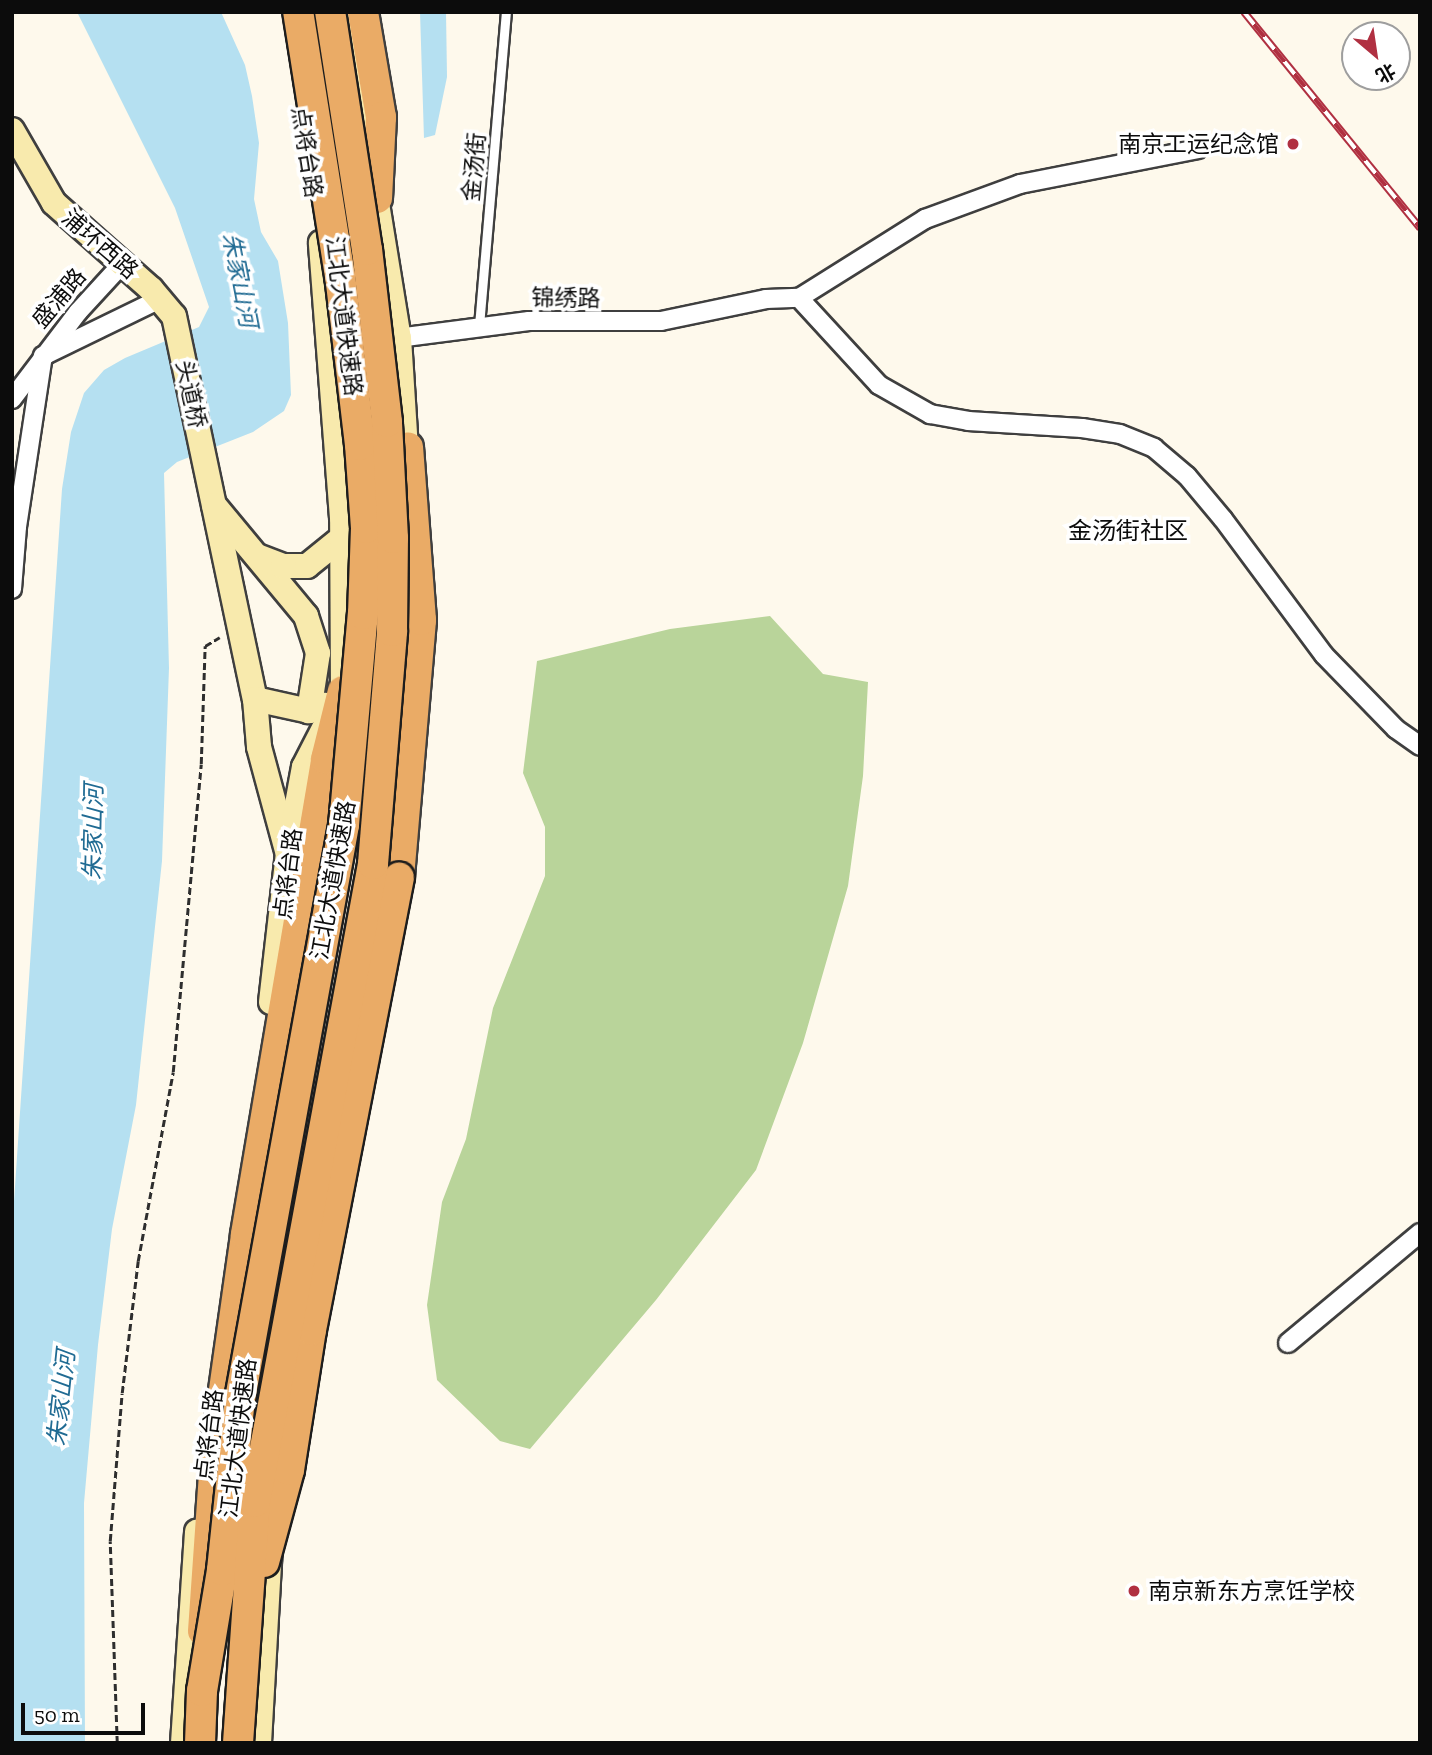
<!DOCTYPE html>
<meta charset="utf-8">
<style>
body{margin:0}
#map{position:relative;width:1432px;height:1755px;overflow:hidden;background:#fef9ec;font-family:"Zilla Slab","Noto Sans SC",serif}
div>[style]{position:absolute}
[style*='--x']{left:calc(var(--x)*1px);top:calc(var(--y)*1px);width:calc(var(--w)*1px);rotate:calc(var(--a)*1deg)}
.forest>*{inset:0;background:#b9d49a}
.water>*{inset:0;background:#b5e0f1}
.path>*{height:2.5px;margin-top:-1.25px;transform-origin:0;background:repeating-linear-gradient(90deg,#2e2e2e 0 7px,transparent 0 10.5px)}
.roads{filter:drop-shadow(2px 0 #3f3f3f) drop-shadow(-2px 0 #3f3f3f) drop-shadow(0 2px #3f3f3f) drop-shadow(0 -2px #3f3f3f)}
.service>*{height:9px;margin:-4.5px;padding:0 4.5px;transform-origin:4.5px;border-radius:4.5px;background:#fff}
.minor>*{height:18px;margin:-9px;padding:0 9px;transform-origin:9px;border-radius:9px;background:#fff}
.secondary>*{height:24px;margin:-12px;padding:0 12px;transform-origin:12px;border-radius:12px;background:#f8eaad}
.trunk>*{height:30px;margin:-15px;padding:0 15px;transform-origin:15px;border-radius:15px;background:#eaab66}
.rail>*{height:8px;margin-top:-4px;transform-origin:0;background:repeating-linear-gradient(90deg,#fff 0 16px,#b03041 0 32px);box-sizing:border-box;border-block:2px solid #b03041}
.bridges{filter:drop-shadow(2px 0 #1d1d1d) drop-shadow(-2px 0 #1d1d1d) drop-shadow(0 2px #1d1d1d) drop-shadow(0 -2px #1d1d1d)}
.trunk-bridge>*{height:30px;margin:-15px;padding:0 15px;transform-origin:15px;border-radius:15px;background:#eaab66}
.dots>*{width:19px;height:19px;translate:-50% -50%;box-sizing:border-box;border:4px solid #fff;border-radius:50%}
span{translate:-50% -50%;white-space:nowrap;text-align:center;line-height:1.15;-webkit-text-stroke:7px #fff;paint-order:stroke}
.poi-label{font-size:23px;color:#0c0c0c}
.right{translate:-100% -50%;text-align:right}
.left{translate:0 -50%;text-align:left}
.street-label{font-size:23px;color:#0c0c0c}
.water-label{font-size:24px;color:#206b93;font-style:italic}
.neighbourhood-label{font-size:24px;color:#0c0c0c}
.frame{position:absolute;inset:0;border:14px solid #0c0c0c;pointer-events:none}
.north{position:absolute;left:1341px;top:21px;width:70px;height:70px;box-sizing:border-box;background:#fff;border:2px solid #9e9e9e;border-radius:50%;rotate:151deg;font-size:19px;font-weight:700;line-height:28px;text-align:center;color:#0c0c0c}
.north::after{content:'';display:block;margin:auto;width:24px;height:32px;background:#b03041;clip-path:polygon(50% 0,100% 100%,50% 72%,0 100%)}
.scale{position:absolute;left:21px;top:1703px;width:124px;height:32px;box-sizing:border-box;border:4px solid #0c0c0c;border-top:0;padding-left:9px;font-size:21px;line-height:24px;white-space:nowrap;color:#0c0c0c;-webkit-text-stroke:5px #fff;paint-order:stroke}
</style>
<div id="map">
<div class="forest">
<i style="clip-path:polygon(770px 616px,823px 674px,868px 682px,863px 776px,848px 886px,803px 1043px,756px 1170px,656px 1300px,530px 1449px,500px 1441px,437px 1380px,427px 1305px,442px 1202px,466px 1139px,493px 1008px,545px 876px,545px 827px,523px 773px,537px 661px,670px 629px)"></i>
</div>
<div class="water">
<i style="clip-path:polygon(77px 12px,221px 12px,245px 65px,252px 96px,259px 143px,254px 199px,261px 232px,278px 261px,288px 323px,291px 395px,284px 411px,253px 432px,177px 462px,164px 473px,169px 668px,162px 861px,136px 1105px,112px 1229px,98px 1345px,84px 1503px,85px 1743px,12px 1743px,12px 1231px,62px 489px,71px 432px,84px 393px,104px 370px,125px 358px,199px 327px,209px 307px,175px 208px)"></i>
<i style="clip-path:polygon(420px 12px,446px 12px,447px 77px,435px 135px,424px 138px)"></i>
</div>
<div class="path">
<i style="--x:117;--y:1743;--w:202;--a:-92"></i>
<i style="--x:110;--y:1541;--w:148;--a:-85.4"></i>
<i style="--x:122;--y:1393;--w:133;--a:-83.1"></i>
<i style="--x:138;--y:1261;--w:192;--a:-79.5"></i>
<i style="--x:173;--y:1072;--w:309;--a:-84.8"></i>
<i style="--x:201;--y:764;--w:118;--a:-88.1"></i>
<i style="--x:205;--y:646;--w:17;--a:-31"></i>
</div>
<div class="roads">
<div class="service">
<i style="--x:479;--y:326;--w:315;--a:-85.1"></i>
</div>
<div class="minor">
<i style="--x:799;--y:298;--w:118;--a:47.4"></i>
<i style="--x:879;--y:385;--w:59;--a:29.6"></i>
<i style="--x:930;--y:414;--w:39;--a:10"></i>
<i style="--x:968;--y:421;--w:114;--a:3.5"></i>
<i style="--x:1082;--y:428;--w:38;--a:9"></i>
<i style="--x:1120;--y:434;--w:37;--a:22"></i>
<i style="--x:1154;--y:448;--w:43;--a:40.3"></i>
<i style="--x:1187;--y:476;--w:56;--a:50.1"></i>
<i style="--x:1223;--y:519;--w:169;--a:53.4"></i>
<i style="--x:1324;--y:655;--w:103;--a:45.8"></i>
<i style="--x:1396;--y:729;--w:29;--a:35"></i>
<i style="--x:799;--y:298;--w:149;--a:-32.1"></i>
<i style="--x:925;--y:219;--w:101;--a:-20.2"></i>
<i style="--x:1020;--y:184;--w:181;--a:-11.1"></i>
<i style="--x:390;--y:339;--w:140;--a:-7.4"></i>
<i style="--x:529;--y:321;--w:132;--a:0"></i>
<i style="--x:661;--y:321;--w:107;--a:-11.8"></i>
<i style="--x:766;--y:299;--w:33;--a:-2"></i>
<i style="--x:12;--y:399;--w:109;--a:-52.8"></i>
<i style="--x:78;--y:312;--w:65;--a:-47.5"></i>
<i style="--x:12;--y:589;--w:62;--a:-85.4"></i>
<i style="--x:17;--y:527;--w:173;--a:-81.4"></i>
<i style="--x:43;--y:356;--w:130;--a:-26"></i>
<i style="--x:1288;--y:1343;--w:172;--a:-39.8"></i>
</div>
<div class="secondary">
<i style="--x:346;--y:12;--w:330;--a:80.8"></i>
<i style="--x:399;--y:338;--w:127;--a:86.4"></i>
<i style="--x:12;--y:130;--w:84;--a:60.1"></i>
<i style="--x:54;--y:203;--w:130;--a:41.6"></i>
<i style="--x:151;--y:289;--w:35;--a:50"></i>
<i style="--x:174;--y:316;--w:391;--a:78.1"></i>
<i style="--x:255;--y:699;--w:48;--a:85.2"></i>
<i style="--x:259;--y:747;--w:108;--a:74.9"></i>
<i style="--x:214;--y:505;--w:144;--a:50.3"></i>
<i style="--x:306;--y:616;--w:39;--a:72"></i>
<i style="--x:318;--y:653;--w:59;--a:98.8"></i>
<i style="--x:257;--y:556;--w:28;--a:21"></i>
<i style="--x:283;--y:566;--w:24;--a:0"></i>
<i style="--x:307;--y:566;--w:46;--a:-38.9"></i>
<i style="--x:255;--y:699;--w:55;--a:12.5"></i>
<i style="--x:309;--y:711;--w:17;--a:-21"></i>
<i style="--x:271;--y:1002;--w:150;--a:-83.5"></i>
<i style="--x:288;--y:853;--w:87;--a:-79.5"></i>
<i style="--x:304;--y:767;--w:85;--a:-62.8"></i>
<i style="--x:343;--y:691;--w:173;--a:-90.3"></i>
<i style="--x:342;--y:518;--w:276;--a:-94.4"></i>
<i style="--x:183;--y:1743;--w:212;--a:-86.2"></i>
<i style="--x:259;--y:1743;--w:199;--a:-86.8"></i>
</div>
<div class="trunk">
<i style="--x:363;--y:12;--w:107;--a:80.3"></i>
<i style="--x:381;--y:117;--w:81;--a:92.8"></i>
<i style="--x:399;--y:877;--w:258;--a:-85.1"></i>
<i style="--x:421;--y:620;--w:173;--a:-94.3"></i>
<i style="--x:203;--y:1631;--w:185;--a:-86"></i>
<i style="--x:216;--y:1446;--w:214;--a:-81.9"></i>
<i style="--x:246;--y:1234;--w:482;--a:-80.4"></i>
<i style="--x:326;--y:759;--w:70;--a:-76"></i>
</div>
</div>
<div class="rail">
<i style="--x:1244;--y:12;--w:279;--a:50.8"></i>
</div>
<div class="bridges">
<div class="trunk-bridge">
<i style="--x:264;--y:1562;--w:95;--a:-74.8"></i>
<i style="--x:289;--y:1470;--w:142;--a:-81.1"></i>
<i style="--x:311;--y:1330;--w:461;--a:-79"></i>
<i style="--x:200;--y:1743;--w:52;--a:-87.8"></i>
<i style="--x:202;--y:1691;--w:123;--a:-80.6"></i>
<i style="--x:222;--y:1570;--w:172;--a:-84"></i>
<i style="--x:240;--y:1399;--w:583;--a:-79.73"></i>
<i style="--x:344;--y:825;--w:212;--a:-84.9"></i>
<i style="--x:363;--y:614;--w:86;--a:-88"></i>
<i style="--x:366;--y:528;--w:83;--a:-94.1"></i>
<i style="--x:360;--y:445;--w:170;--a:-96.7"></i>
<i style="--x:340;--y:276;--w:267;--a:-99"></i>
<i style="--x:238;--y:1743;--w:242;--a:-86"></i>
<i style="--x:255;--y:1502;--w:649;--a:-79.52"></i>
<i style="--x:373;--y:864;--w:234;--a:-85.3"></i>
<i style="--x:392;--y:631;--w:93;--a:-89.4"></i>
<i style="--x:393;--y:538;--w:116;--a:-93"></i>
<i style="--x:387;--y:422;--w:173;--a:-96.6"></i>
<i style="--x:367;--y:250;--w:241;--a:-98.8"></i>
</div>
</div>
<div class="dots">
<i style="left:1293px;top:144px;background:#b03041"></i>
<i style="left:1134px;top:1591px;background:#b03041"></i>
</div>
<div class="poi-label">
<span class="right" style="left:1279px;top:144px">南京工运纪念馆</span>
<span class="left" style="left:1148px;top:1591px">南京新东方烹饪学校</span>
</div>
<div class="street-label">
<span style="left:307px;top:152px;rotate:81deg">点将台路</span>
<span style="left:474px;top:167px;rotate:-85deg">金汤街</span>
<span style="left:100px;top:244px;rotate:41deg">浦环西路</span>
<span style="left:59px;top:298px;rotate:-50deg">盛浦路</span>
<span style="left:566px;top:298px;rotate:1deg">锦绣路</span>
<span style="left:344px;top:316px;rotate:83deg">江北大道快速路</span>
<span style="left:191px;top:394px;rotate:78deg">头道桥</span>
<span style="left:288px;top:874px;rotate:-83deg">点将台路</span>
<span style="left:333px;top:880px;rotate:-80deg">江北大道快速路</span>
<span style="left:209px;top:1435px;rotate:-83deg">点将台路</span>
<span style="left:238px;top:1438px;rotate:-83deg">江北大道快速路</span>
</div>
<div class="water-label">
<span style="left:240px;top:280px;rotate:79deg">朱家山河</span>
<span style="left:93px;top:832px;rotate:-89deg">朱家山河</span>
<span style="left:61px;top:1398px;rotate:-84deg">朱家山河</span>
</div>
<div class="neighbourhood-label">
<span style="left:1128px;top:531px">金汤街社区</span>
</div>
<div class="frame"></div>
<div class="north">北</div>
<div class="scale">50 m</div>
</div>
